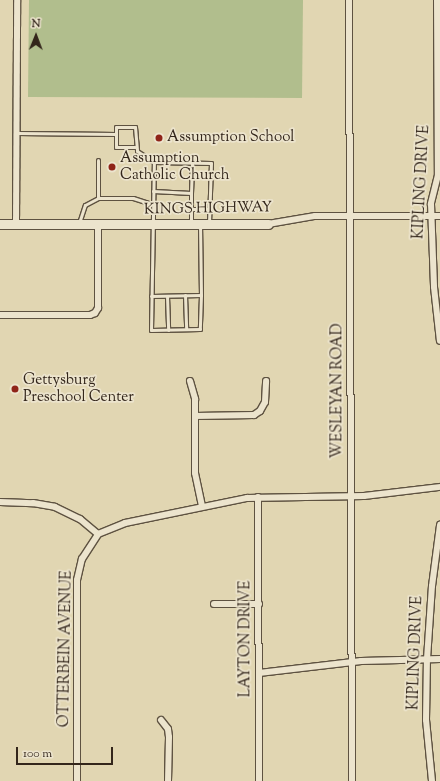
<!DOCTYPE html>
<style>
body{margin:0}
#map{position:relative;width:440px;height:781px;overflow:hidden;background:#e1d6b2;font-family:"Sorts Mill Goudy",serif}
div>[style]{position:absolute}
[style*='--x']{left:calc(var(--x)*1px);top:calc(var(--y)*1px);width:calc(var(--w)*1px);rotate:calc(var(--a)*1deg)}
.green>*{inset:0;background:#b1be8d}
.roads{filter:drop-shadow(1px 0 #5e5241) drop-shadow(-1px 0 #5e5241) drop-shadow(0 1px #5e5241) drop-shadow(0 -1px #5e5241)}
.lane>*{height:3px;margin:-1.5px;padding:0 1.5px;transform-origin:1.5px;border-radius:1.5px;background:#ece4cd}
.street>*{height:6px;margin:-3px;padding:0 3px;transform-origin:3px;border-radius:3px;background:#ece4cd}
.secondary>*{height:9px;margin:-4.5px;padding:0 4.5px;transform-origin:4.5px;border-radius:4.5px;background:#ece4cd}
.dots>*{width:11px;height:11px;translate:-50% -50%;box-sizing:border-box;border:2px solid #ece4cd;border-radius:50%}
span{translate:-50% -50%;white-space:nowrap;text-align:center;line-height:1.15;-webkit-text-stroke:3.5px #ece4cd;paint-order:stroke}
.poi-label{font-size:15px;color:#33261b}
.left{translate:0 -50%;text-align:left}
.street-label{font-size:15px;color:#33261b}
.north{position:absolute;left:16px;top:16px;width:40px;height:40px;-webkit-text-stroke:3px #ece4cd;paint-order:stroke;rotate:1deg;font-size:11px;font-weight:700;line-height:16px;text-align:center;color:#33261b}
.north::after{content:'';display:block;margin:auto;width:14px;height:18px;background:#33261b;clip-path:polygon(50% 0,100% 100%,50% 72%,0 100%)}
.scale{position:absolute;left:16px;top:747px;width:97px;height:18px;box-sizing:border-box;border:2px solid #33261b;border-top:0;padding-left:5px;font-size:12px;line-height:14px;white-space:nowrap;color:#33261b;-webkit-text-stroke:3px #ece4cd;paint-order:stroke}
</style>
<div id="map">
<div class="green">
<i style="clip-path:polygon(29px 0,303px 0,302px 98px,28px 97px)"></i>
</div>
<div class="roads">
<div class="lane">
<i style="--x:17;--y:133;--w:99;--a:0.6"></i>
<i style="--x:135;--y:147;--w:19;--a:180"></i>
<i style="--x:116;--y:147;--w:20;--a:-90"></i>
<i style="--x:116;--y:127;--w:19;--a:0"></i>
<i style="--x:135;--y:127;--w:24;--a:85"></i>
<i style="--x:137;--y:151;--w:20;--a:33"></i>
<i style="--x:98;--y:160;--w:38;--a:90"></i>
<i style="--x:153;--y:191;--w:38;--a:3"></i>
<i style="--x:191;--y:193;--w:30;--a:90"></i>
<i style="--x:191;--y:193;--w:30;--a:-88"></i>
<i style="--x:191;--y:209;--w:18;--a:0"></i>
<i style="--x:79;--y:223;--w:19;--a:-72"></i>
<i style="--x:85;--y:205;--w:15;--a:-28"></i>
<i style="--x:98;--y:198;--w:35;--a:0"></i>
<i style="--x:133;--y:198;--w:20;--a:18"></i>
<i style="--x:185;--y:295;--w:34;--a:88"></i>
<i style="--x:201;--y:295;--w:34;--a:92"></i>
<i style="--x:200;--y:329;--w:49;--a:178.8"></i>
<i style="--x:151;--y:330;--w:168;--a:-89"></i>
<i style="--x:154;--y:162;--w:57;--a:1"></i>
<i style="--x:211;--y:163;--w:60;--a:91.9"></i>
<i style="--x:151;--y:296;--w:50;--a:-1.1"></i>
<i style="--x:201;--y:295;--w:70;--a:-90.8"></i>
<i style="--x:167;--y:296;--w:34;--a:88"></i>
</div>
<div class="street">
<i style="--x:349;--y:0;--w:781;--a:89.78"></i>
<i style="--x:437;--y:0;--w:175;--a:89.7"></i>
<i style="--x:438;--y:175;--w:30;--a:104"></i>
<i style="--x:431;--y:204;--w:83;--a:87.9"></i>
<i style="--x:434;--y:287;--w:54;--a:83.7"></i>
<i style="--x:16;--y:224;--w:224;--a:-89.7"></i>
<i style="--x:268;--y:224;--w:48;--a:-9.7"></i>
<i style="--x:315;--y:216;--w:125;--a:0"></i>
<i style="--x:0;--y:315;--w:90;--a:0"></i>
<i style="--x:90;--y:315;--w:5;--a:-22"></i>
<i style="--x:95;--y:313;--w:6;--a:-59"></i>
<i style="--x:98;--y:308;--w:83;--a:-90"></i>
<i style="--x:190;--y:381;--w:19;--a:74"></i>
<i style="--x:195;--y:399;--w:74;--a:90"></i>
<i style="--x:195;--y:473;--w:33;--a:78"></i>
<i style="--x:195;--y:416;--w:59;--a:-1"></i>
<i style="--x:254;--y:415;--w:7;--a:-34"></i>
<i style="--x:260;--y:411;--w:10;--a:-61"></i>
<i style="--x:265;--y:402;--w:21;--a:-87"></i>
<i style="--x:258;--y:497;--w:284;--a:89.8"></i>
<i style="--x:0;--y:502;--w:33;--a:2"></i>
<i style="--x:33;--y:503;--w:22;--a:10"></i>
<i style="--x:55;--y:507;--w:28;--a:26"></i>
<i style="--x:80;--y:519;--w:23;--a:40"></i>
<i style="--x:214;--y:604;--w:45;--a:0"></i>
<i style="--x:259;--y:673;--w:103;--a:-6.7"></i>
<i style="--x:361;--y:661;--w:79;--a:-1.5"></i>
<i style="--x:161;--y:720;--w:11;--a:52"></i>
<i style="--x:168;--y:729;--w:8;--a:83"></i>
<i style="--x:169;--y:737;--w:44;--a:91.3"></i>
<i style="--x:77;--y:781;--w:201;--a:-90"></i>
<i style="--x:77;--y:580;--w:22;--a:-77"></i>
<i style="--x:82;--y:559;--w:30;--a:-57"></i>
<i style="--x:98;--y:534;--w:29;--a:-22"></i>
<i style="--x:125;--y:523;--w:125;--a:-11.6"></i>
<i style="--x:247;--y:498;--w:117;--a:-1"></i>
<i style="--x:364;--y:496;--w:77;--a:-6.8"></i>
<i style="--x:432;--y:781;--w:61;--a:-95.6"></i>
<i style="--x:426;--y:720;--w:61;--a:-89.1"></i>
<i style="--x:427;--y:659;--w:73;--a:-86.1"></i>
<i style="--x:432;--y:586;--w:62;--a:-82.5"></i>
</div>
<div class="secondary">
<i style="--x:0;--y:224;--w:268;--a:0"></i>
</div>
</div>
<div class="dots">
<i style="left:159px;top:138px;background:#8f2418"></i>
<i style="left:112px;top:167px;background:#8f2418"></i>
<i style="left:15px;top:389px;background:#8f2418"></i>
</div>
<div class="poi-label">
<span class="left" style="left:167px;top:138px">Assumption School</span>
<span class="left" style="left:120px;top:167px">Assumption<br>Catholic Church</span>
<span class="left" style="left:23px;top:389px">Gettysburg<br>Preschool Center</span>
</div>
<div class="street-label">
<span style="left:422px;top:182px;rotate:-87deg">KIPLING DRIVE</span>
<span style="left:208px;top:209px;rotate:-1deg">KINGS HIGHWAY</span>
<span style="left:338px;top:391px;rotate:-90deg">WESLEYAN ROAD</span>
<span style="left:246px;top:639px;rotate:-90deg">LAYTON DRIVE</span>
<span style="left:66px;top:649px;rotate:-89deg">OTTERBEIN AVENUE</span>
<span style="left:416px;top:653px;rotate:-88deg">KIPLING DRIVE</span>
</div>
<div class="north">N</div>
<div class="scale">100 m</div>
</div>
